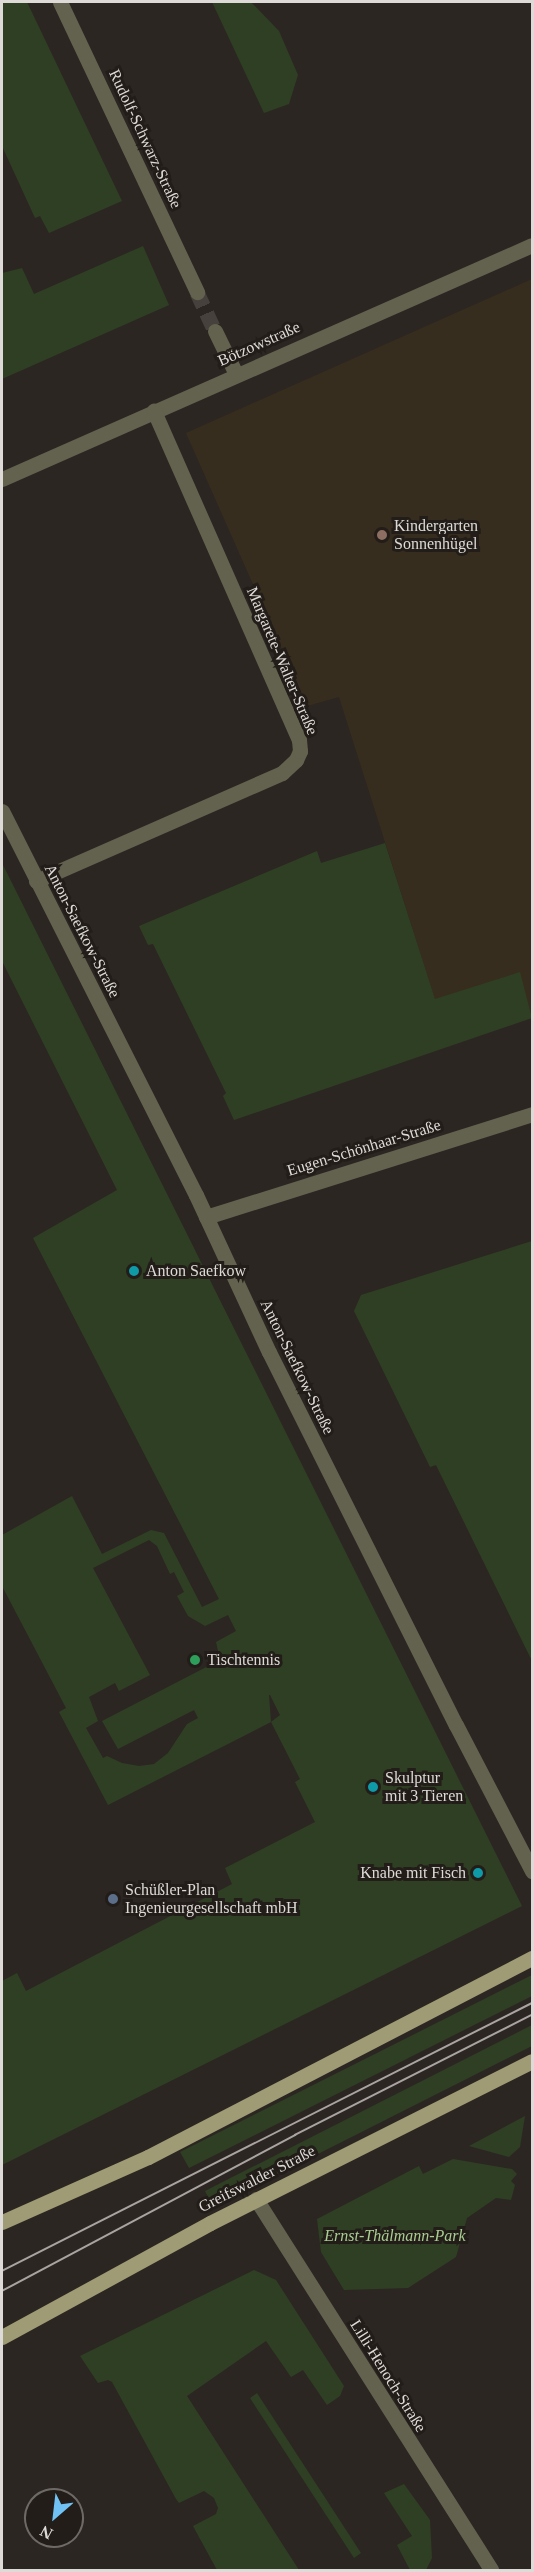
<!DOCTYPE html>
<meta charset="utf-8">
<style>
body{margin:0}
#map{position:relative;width:534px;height:2572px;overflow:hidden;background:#2c2622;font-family:"Times New Roman",serif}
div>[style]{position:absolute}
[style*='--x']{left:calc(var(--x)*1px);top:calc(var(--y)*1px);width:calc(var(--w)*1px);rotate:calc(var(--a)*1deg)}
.education>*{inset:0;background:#372d1e}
.green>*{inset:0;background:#2f3f24}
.minor-tunnel>*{height:15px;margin-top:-7.5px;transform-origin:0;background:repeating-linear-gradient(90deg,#47413d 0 15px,transparent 0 23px)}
.minor>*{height:15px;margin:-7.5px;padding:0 7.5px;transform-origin:7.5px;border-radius:7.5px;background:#63624f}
.primary>*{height:15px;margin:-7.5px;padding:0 7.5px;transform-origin:7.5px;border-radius:7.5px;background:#9e9b75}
.tram>*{height:1.5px;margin:-0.75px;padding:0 0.75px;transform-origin:0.75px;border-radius:0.75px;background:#a9a4a1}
.dots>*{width:16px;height:16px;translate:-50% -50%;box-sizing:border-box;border:3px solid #221d18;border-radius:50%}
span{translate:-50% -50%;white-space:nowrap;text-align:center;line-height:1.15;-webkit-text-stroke:6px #221d18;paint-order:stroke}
.street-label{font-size:16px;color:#dedad7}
.poi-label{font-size:16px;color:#dedad7}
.left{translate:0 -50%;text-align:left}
.right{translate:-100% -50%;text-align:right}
.park-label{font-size:16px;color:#a8ce91;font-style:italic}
.frame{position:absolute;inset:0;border:3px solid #dedad7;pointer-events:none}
.north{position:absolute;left:24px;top:2488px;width:60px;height:60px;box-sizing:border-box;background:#221d18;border:2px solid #6d6964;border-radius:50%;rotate:208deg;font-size:16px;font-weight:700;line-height:24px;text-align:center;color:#dedad7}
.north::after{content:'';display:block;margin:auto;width:21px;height:27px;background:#70c1f4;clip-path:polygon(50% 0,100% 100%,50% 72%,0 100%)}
</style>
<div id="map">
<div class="education">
<i style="clip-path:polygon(532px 279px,532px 1018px,519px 973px,435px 1000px,339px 697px,307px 706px,186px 433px)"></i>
</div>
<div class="green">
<i style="clip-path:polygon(2px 2px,27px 2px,122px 201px,49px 233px,40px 216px,35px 218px,2px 146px)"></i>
<i style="clip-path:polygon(212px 2px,251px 2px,279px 31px,298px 75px,289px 104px,264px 113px)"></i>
<i style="clip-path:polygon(143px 246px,169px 305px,2px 379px,2px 273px,22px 268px,34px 294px)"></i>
<i style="clip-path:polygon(385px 843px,435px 999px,520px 972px,532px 1018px,234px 1120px,223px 1096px,226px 1093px,153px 944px,148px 945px,139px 926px,317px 851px,321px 863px)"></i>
<i style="clip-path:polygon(evenodd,2px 863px,522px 1906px,2px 2165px,2px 1981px,17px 1973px,26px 1991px,232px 1884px,225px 1868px,315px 1822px,295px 1782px,300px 1779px,271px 1722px,108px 1805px,59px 1712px,66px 1708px,2px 1586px,2px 1535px,72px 1496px,102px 1554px,151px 1530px,164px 1533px,202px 1607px,219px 1599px,33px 1238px,117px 1190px,2px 961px,2px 863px,149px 1540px,157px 1546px,170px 1574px,174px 1572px,184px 1592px,177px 1596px,188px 1616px,205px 1626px,228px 1615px,236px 1631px,216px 1642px,219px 1655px,216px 1662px,102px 1721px,118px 1749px,194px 1710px,198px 1718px,187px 1724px,168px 1753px,154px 1764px,139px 1766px,122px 1763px,107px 1756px,103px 1758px,86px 1728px,98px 1721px,89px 1697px,115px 1683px,119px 1691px,150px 1675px,93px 1568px,149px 1540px,2px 863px,270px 1695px,280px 1715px,271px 1722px,269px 1695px,270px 1695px)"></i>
<i style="clip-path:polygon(532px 1241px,532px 1661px,436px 1465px,430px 1467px,354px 1311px,361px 1295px)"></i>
<i style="clip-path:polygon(532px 1975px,532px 1996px,189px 2168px,180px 2152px)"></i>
<i style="clip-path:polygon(532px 2025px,532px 2046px,213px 2207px,205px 2191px)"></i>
<i style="clip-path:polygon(525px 2116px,520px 2147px,509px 2157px,469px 2146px)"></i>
<i style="clip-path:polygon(453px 2159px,512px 2169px,517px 2174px,511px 2181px,515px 2185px,511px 2200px,496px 2198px,467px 2218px,456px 2257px,408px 2288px,344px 2290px,321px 2252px,317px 2219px,419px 2166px,423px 2174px)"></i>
<i style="clip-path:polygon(254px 2270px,276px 2280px,344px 2386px,340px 2396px,327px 2405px,303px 2370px,291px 2377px,266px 2341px,187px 2396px,299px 2570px,217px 2570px,193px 2526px,216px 2514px,218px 2508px,214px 2498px,204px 2491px,179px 2503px,176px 2499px,112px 2382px,108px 2380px,98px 2383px,80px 2356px)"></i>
<i style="clip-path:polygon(257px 2393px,361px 2553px,354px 2558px,250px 2398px)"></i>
<i style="clip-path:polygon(404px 2484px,430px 2520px,432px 2558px,426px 2570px,410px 2570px,397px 2545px,412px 2536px,384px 2493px)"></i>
</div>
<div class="minor-tunnel">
<i style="--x:197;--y:292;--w:43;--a:65.2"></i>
</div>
<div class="minor">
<i style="--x:60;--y:2;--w:321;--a:64.7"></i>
<i style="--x:215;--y:331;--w:48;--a:64"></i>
<i style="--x:2;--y:479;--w:579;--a:-23.82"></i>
<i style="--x:2;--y:811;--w:430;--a:63.2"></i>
<i style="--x:196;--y:1195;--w:173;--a:65.1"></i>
<i style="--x:269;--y:1352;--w:417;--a:63.4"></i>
<i style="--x:456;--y:1725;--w:165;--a:62.5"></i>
<i style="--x:36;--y:881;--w:269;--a:-23.7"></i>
<i style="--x:282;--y:773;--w:19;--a:-43"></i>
<i style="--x:296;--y:760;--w:10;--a:-66"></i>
<i style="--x:300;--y:751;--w:11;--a:-95"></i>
<i style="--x:299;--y:740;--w:360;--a:-113.8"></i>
<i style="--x:206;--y:1217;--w:342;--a:-17.5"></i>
<i style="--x:256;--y:2199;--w:439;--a:57.6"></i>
</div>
<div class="primary">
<i style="--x:2;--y:2222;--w:160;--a:-24"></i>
<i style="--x:148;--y:2157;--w:433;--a:-27.4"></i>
<i style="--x:2;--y:2337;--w:237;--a:-28.7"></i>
<i style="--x:210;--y:2223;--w:360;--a:-26.7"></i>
</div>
<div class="tram">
<i style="--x:2;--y:2271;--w:594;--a:-26.82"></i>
<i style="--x:2;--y:2291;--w:332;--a:-28"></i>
<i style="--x:295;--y:2135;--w:266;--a:-26.9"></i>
</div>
<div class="dots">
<i style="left:382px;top:535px;background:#8d6e63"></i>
<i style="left:134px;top:1271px;background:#0f9aa8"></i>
<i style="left:195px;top:1660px;background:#2e9e5b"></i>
<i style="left:373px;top:1787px;background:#0f9aa8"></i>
<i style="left:478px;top:1873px;background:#0f9aa8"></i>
<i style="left:113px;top:1899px;background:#5c6f8a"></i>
</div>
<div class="street-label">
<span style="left:145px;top:139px;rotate:65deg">Rudolf-Schwarz-Straße</span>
<span style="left:259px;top:344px;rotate:-24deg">Bötzowstraße</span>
<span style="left:282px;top:661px;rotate:67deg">Margarete-Walter-Straße</span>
<span style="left:82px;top:931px;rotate:63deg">Anton-Saefkow-Straße</span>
<span style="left:364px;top:1148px;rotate:-17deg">Eugen-Schönhaar-Straße</span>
<span style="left:297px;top:1367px;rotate:64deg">Anton-Saefkow-Straße</span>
<span style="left:257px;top:2179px;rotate:-27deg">Greifswalder Straße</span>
<span style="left:388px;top:2376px;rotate:58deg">Lilli-Henoch-Straße</span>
</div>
<div class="poi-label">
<span class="left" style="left:394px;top:535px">Kindergarten<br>Sonnenhügel</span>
<span class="left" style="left:146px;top:1271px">Anton Saefkow</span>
<span class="left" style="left:207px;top:1660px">Tischtennis</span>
<span class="left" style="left:385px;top:1787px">Skulptur<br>mit 3 Tieren</span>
<span class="right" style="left:466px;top:1873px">Knabe mit Fisch</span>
<span class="left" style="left:125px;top:1899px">Schüßler-Plan<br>Ingenieurgesellschaft mbH</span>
</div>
<div class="park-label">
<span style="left:395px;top:2236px">Ernst-Thälmann-Park</span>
</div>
<div class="frame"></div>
<div class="north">N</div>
</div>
